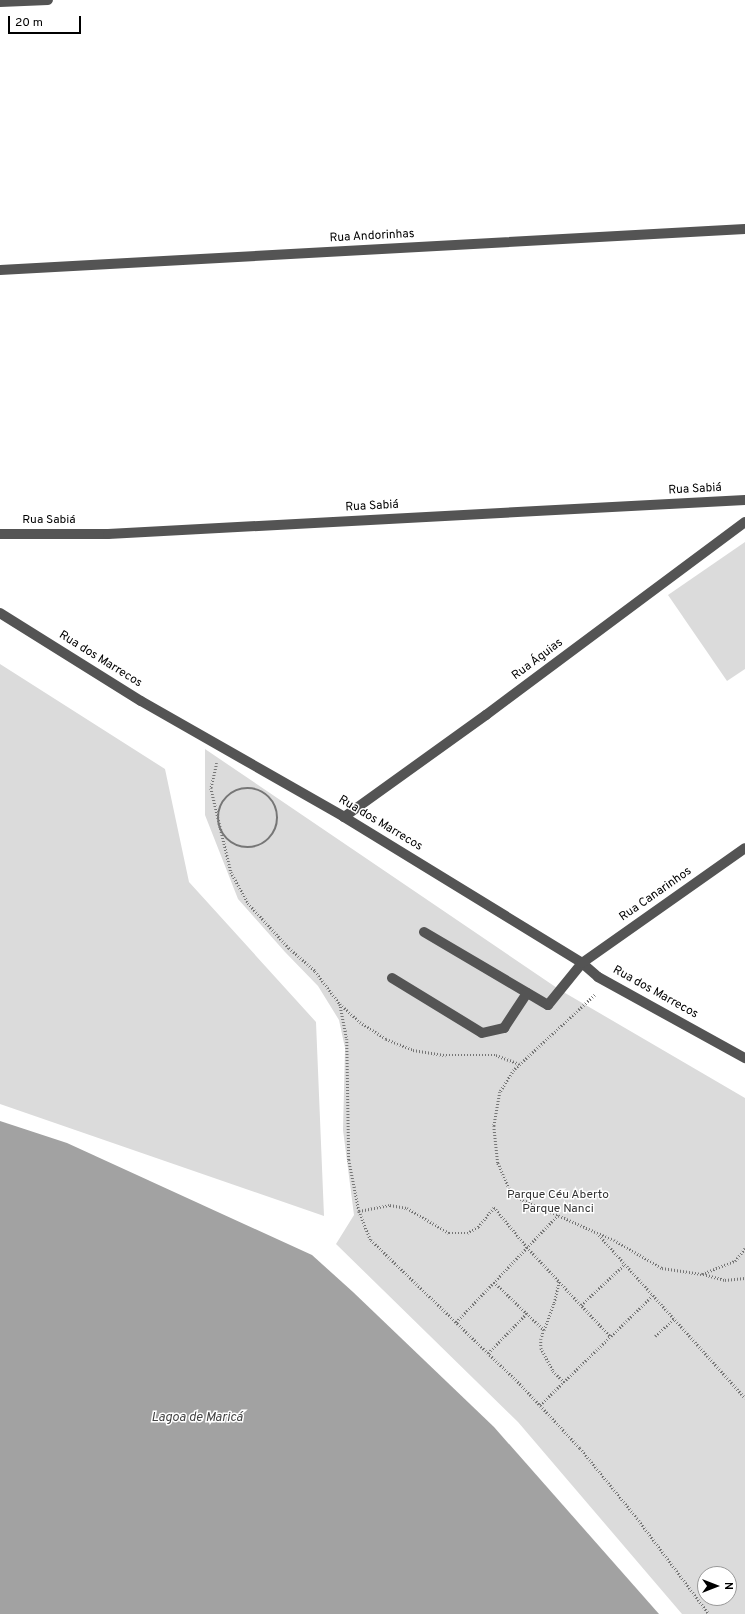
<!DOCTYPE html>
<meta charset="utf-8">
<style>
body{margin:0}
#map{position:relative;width:745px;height:1614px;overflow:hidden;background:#fff;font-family:Overpass,sans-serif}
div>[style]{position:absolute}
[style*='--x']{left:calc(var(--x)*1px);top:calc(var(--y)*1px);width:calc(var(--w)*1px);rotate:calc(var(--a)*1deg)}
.green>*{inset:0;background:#dbdbdb}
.water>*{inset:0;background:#a2a2a2}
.path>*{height:2.5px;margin-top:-1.25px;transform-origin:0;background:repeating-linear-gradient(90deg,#767676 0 1px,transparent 0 3px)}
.path>.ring{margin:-1.25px;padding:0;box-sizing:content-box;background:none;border:2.5px solid #767676;border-radius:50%}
.minor>*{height:10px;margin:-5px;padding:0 5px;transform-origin:5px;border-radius:5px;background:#545454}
span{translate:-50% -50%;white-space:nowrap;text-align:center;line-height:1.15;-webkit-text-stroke:3px #fff;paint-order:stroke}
.street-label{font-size:12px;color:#000}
.park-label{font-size:12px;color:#323232}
.water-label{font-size:13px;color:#434343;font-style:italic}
.north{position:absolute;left:697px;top:1566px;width:40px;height:40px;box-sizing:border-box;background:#fff;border:1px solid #999;border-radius:50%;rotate:90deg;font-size:11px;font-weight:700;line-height:16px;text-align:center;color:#000}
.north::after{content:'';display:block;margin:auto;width:14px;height:18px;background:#000;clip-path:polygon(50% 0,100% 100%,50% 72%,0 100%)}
.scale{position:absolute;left:8px;top:16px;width:73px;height:18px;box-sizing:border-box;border:2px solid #000;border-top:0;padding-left:5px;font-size:12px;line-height:14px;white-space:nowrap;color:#000;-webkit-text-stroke:3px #fff;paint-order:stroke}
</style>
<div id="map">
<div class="green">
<i style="clip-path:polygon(745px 542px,745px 669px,727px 681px,668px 595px)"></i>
<i style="clip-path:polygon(0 664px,165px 769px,189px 882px,316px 1022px,324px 1216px,0 1104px)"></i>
<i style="clip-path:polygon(evenodd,205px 749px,560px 990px,745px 1098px,745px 1614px,682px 1614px,518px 1422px,336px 1244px,354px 1215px,343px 1130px,345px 1048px,339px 1020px,318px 986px,285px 952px,238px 899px,205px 815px,205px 749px,705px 1574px,729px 1574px,729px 1598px,705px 1598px,705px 1574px)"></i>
</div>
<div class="water">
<i style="clip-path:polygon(0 1121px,67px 1143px,312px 1255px,353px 1292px,494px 1427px,659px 1614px,0 1614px)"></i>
</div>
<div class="path">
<i style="--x:217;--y:763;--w:26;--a:103"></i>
<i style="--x:211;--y:788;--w:86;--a:76.6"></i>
<i style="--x:231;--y:872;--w:35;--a:61"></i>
<i style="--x:248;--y:903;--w:61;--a:47.7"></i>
<i style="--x:289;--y:948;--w:35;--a:41"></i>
<i style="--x:315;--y:971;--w:41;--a:52.9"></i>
<i style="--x:340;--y:1004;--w:36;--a:79"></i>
<i style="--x:347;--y:1039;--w:121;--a:89.1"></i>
<i style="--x:349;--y:1160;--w:52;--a:78.9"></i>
<i style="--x:359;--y:1211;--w:31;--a:68"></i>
<i style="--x:371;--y:1240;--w:213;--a:44"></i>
<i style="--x:524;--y:1388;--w:82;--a:47"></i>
<i style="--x:580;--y:1448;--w:90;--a:50.8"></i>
<i style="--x:637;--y:1518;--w:120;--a:53.1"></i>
<i class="ring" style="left:218px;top:788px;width:57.5px;height:57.5px"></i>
<i style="--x:595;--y:995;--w:110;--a:137.2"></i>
<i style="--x:514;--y:1070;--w:26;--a:122"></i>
<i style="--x:500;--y:1092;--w:35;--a:100"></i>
<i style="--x:494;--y:1126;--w:37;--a:84"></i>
<i style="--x:498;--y:1163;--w:35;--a:66"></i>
<i style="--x:512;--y:1195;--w:111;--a:23.8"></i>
<i style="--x:614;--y:1240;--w:56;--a:30.3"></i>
<i style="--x:662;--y:1268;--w:40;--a:8.5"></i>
<i style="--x:702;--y:1274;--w:35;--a:-22"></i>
<i style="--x:735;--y:1261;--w:16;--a:-52"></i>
<i style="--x:340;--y:1004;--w:27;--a:42"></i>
<i style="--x:360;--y:1022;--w:31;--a:33"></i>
<i style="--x:386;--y:1039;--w:29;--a:22"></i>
<i style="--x:413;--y:1050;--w:33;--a:9"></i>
<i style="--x:446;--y:1055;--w:50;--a:0"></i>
<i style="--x:496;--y:1055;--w:25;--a:21"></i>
<i style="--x:359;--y:1211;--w:32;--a:-11"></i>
<i style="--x:390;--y:1205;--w:17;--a:10"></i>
<i style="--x:407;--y:1208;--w:49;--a:30.8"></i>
<i style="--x:449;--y:1233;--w:18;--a:0"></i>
<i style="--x:467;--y:1233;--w:13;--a:-29"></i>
<i style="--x:478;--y:1227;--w:26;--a:-51"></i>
<i style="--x:494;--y:1207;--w:52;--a:50.5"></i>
<i style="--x:527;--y:1247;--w:122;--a:47"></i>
<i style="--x:599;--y:1235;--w:219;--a:48.1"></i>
<i style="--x:703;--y:1274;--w:23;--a:15"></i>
<i style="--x:725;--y:1280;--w:20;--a:-6"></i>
<i style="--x:494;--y:1282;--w:69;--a:43.8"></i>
<i style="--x:544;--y:1330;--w:9;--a:108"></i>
<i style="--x:541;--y:1339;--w:9;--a:90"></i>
<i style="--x:541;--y:1348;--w:26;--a:62"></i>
<i style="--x:553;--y:1371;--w:16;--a:45"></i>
<i style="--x:581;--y:1305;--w:60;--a:-43"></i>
<i style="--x:456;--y:1322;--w:148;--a:-46.4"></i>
<i style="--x:544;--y:1330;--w:29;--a:-70"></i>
<i style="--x:554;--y:1303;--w:23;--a:-77"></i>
<i style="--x:655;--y:1336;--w:25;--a:-42"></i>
<i style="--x:488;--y:1353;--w:56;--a:-45.7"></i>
<i style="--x:540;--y:1405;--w:158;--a:-44.2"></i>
</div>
<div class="minor">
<i style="--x:0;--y:2;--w:48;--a:-2.4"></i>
<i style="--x:0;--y:270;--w:746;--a:-3.15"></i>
<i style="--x:0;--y:534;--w:108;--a:0"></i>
<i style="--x:108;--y:534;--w:638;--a:-3.06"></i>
<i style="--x:0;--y:613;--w:166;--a:32"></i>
<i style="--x:141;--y:701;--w:234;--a:29.7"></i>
<i style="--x:344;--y:817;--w:279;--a:31.5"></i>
<i style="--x:582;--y:963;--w:21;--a:41"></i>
<i style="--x:598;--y:977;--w:168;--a:28.9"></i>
<i style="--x:344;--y:817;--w:175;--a:-35.7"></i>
<i style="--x:486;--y:715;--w:323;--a:-36.7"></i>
<i style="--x:424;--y:932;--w:144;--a:30.5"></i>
<i style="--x:548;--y:1005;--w:54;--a:-51"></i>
<i style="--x:582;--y:963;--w:199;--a:-35.2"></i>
<i style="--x:392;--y:978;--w:105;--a:31.4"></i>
<i style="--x:482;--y:1033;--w:23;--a:-13"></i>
<i style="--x:504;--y:1028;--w:42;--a:-56.7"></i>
</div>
<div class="street-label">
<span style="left:372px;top:237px;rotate:-3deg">Rua Andorinhas</span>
<span style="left:695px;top:490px;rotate:-3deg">Rua Sabiá</span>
<span style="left:372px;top:507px;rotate:-3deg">Rua Sabiá</span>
<span style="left:49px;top:521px">Rua Sabiá</span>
<span style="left:100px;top:660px;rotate:32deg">Rua dos Marrecos</span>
<span style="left:538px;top:660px;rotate:-37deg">Rua Águias</span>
<span style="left:380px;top:824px;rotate:31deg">Rua dos Marrecos</span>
<span style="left:656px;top:895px;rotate:-35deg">Rua Canarinhos</span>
<span style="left:655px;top:993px;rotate:29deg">Rua dos Marrecos</span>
</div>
<div class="park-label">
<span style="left:558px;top:1203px">Parque Céu Aberto<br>Parque Nanci</span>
</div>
<div class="water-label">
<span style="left:197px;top:1418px">Lagoa de Maricá</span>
</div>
<div class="north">N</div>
<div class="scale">20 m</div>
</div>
